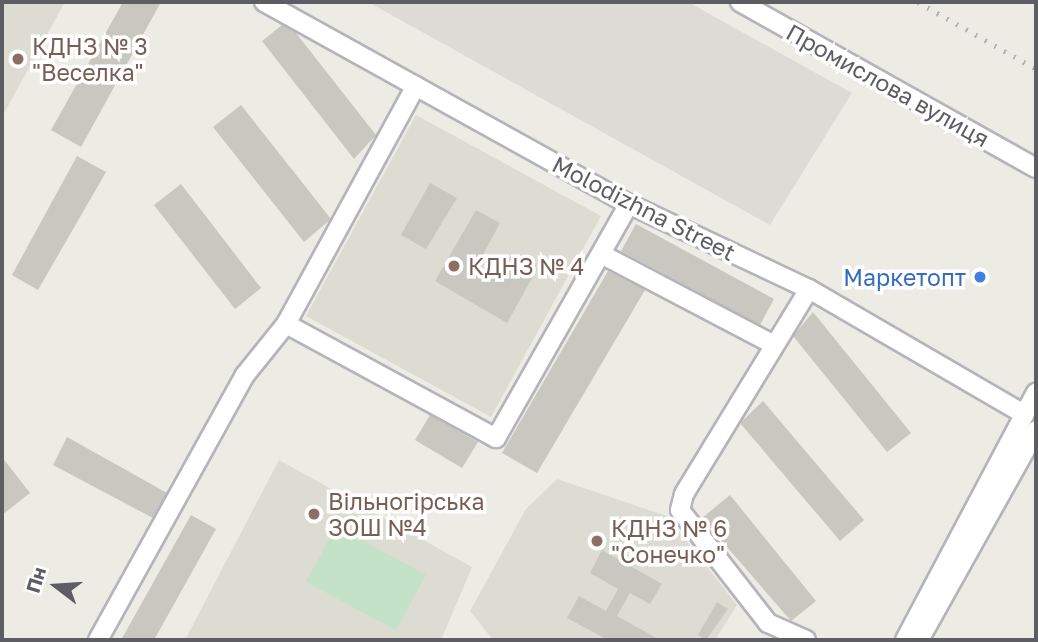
<!DOCTYPE html>
<meta charset="utf-8">
<style>
body{margin:0}
#map{position:relative;width:1038px;height:642px;overflow:hidden;background:#edece4;font-family:"Golos Text",sans-serif}
div>[style]{position:absolute}
[style*='--x']{left:calc(var(--x)*1px);top:calc(var(--y)*1px);width:calc(var(--w)*1px);rotate:calc(var(--a)*1deg)}
.industrial>*{inset:0;background:#dcdbd6}
.education>*{inset:0;background:#dddcd2}
.green>*{inset:0;background:#c3e2c8}
.building>*{inset:0;background:#c8c7c0}
.roads{filter:drop-shadow(2px 0 #b4b5ba) drop-shadow(-2px 0 #b4b5ba) drop-shadow(0 2px #b4b5ba) drop-shadow(0 -2px #b4b5ba)}
.minor>*{height:18px;margin:-9px;padding:0 9px;transform-origin:9px;border-radius:9px;background:#fff}
.rail>*{height:4.5px;margin-top:-2.25px;transform-origin:0;background:repeating-linear-gradient(90deg,#b4b5b5 0 2px,transparent 0 11px)}
.dots>*{width:19px;height:19px;translate:-50% -50%;box-sizing:border-box;border:4px solid #fff;border-radius:50%}
span{translate:-50% -50%;white-space:nowrap;text-align:center;line-height:1.15;-webkit-text-stroke:7px #fff;paint-order:stroke}
.education-label{font-size:23px;color:#785e54}
.left{translate:0 -50%;text-align:left}
.street-label{font-size:23px;color:#5c5e63}
.shop-label{font-size:23px;color:#366cbe}
.right{translate:-100% -50%;text-align:right}
.frame{position:absolute;inset:0;border:4px solid #5c5e63;pointer-events:none}
.north{position:absolute;left:21px;top:551px;width:70px;height:70px;-webkit-text-stroke:5px #fff;paint-order:stroke;rotate:287deg;font-size:19px;font-weight:700;line-height:28px;text-align:center;color:#5c5e63}
.north::after{content:'';display:block;margin:auto;width:24px;height:32px;background:#5c5e63;clip-path:polygon(50% 0,100% 100%,50% 72%,0 100%)}
</style>
<div id="map">
<div class="industrial">
<i style="clip-path:polygon(368px 2px,688px 2px,852px 93px,770px 225px)"></i>
</div>
<div class="education">
<i style="clip-path:polygon(2px 2px,65px 2px,2px 117px)"></i>
<i style="clip-path:polygon(416px 115px,601px 216px,491px 417px,306px 316px)"></i>
<i style="clip-path:polygon(279px 460px,472px 567px,441px 640px,185px 640px)"></i>
<i style="clip-path:polygon(557px 479px,667px 516px,737px 605px,717px 637px,721px 640px,493px 640px,470px 611px,526px 509px)"></i>
</div>
<div class="green">
<i style="clip-path:polygon(336px 526px,426px 575px,396px 630px,306px 582px)"></i>
</div>
<div class="building">
<i style="clip-path:polygon(123px 2px,161px 2px,81px 147px,51px 130px)"></i>
<i style="clip-path:polygon(282px 25px,296px 33px,376px 135px,354px 159px,262px 41px)"></i>
<i style="clip-path:polygon(241px 105px,331px 219px,304px 242px,213px 127px)"></i>
<i style="clip-path:polygon(77px 156px,106px 172px,38px 290px,12px 275px)"></i>
<i style="clip-path:polygon(430px 183px,457px 198px,426px 249px,401px 235px)"></i>
<i style="clip-path:polygon(181px 184px,261px 288px,235px 309px,154px 205px)"></i>
<i style="clip-path:polygon(476px 210px,500px 223px,477px 266px,499px 278px,511px 255px,537px 269px,507px 323px,435px 281px)"></i>
<i style="clip-path:polygon(636px 224px,774px 299px,760px 325px,621px 251px)"></i>
<i style="clip-path:polygon(608px 271px,645px 290px,537px 473px,502px 453px)"></i>
<i style="clip-path:polygon(813px 312px,911px 433px,887px 452px,793px 336px)"></i>
<i style="clip-path:polygon(763px 401px,864px 520px,840px 541px,740px 423px)"></i>
<i style="clip-path:polygon(430px 415px,478px 442px,462px 468px,415px 440px)"></i>
<i style="clip-path:polygon(67px 437px,167px 493px,153px 518px,53px 465px)"></i>
<i style="clip-path:polygon(2px 457px,30px 493px,2px 515px)"></i>
<i style="clip-path:polygon(730px 495px,816px 601px,791px 621px,702px 518px)"></i>
<i style="clip-path:polygon(191px 515px,216px 529px,154px 640px,121px 640px)"></i>
<i style="clip-path:polygon(602px 550px,662px 584px,650px 604px,630px 593px,617px 616px,660px 640px,608px 640px,567px 618px,579px 596px,606px 611px,618px 589px,590px 573px)"></i>
<i style="clip-path:polygon(717px 602px,728px 609px,706px 640px,698px 635px)"></i>
</div>
<div class="roads">
<div class="minor">
<i style="--x:264;--y:2;--w:417;--a:29"></i>
<i style="--x:629;--y:204;--w:199;--a:25.3"></i>
<i style="--x:809;--y:289;--w:249;--a:30.2"></i>
<i style="--x:740;--y:2;--w:339;--a:29.3"></i>
<i style="--x:601;--y:254;--w:195;--a:27.7"></i>
<i style="--x:286;--y:324;--w:239;--a:28.5"></i>
<i style="--x:496;--y:438;--w:269;--a:-60.4"></i>
<i style="--x:98;--y:640;--w:303;--a:-61"></i>
<i style="--x:245;--y:375;--w:65;--a:-51.2"></i>
<i style="--x:286;--y:324;--w:271;--a:-61.4"></i>
<i style="--x:806;--y:640;--w:42;--a:-155.9"></i>
<i style="--x:768;--y:623;--w:143;--a:-127.9"></i>
<i style="--x:680;--y:510;--w:16;--a:-76"></i>
<i style="--x:684;--y:494;--w:240;--a:-58.6"></i>
<i style="--x:905;--y:640;--w:280;--a:-62.1"></i>
<i style="--x:919;--y:640;--w:240;--a:-60.8"></i>
</div>
</div>
<div class="rail">
<i style="--x:918;--y:2;--w:136;--a:29.6"></i>
</div>
<div class="dots">
<i style="left:18px;top:59px;background:#8d6e63"></i>
<i style="left:454px;top:266px;background:#8d6e63"></i>
<i style="left:980px;top:277px;background:#3f7fe0"></i>
<i style="left:314px;top:514px;background:#8d6e63"></i>
<i style="left:597px;top:541px;background:#8d6e63"></i>
</div>
<div class="education-label">
<span class="left" style="left:32px;top:59px">КДНЗ № 3<br>"Веселка"</span>
<span class="left" style="left:468px;top:266px">КДНЗ № 4</span>
<span class="left" style="left:328px;top:514px">Вільногірська<br>ЗОШ №4</span>
<span class="left" style="left:611px;top:541px">КДНЗ № 6<br>"Сонечко"</span>
</div>
<div class="street-label">
<span style="left:888px;top:85px;rotate:29deg">Промислова вулиця</span>
<span style="left:644px;top:208px;rotate:27deg">Molodizhna Street</span>
</div>
<div class="shop-label">
<span class="right" style="left:966px;top:277px">Маркетопт</span>
</div>
<div class="frame"></div>
<div class="north">Пн</div>
</div>
